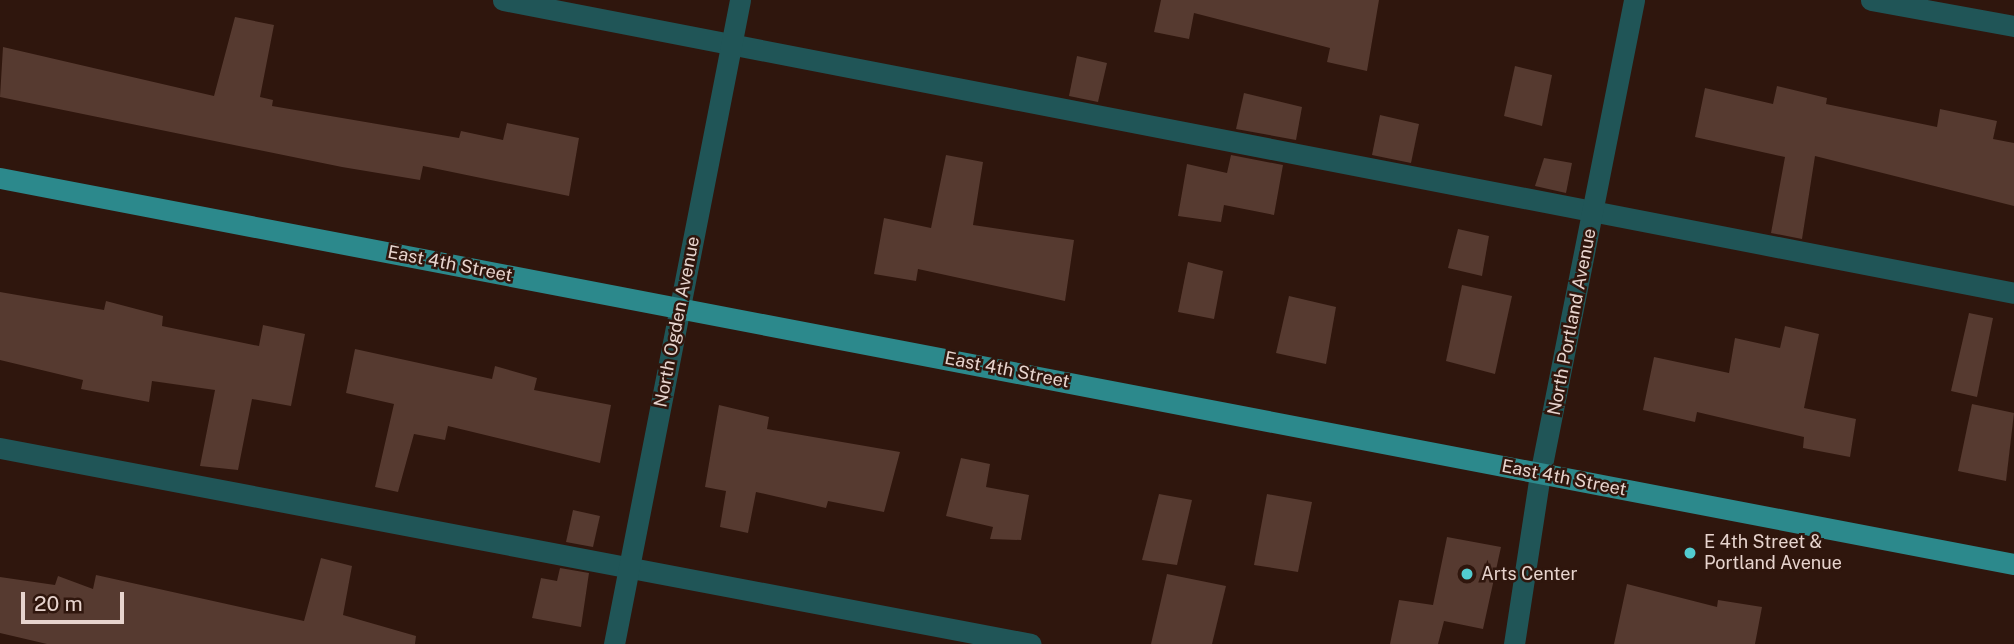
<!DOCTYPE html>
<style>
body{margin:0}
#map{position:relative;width:2014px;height:644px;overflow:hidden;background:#2f160d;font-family:"Public Sans",sans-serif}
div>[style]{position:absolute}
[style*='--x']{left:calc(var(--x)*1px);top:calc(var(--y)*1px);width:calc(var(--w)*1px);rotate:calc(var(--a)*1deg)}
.building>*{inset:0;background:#563a30}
.minor>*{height:21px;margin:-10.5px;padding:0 10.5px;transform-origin:10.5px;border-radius:10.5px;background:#205557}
.major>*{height:21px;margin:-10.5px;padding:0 10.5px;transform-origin:10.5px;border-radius:10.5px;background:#2c898c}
.dots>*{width:19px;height:19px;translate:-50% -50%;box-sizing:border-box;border:4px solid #2f160d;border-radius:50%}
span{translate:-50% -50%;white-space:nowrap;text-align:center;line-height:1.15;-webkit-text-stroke:5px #2f160d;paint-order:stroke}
.street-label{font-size:18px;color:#e7d4ce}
.poi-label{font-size:18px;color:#e7d4ce}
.left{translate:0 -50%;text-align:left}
.scale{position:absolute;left:21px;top:592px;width:103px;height:32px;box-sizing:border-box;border:4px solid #e7d4ce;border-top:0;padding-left:9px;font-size:21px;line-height:24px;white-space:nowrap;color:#e7d4ce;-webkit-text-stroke:5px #2f160d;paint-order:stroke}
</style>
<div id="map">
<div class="building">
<i style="clip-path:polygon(1161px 0,1379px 0,1367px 71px,1327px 62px,1330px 48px,1194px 13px,1189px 39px,1154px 32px)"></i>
<i style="clip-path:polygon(235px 17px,274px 25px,260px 97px,273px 100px,272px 106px,459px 138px,461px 131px,503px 140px,507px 123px,579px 138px,569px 196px,423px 166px,420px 180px,342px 167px,0 97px,3px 47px,214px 96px)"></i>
<i style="clip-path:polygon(1077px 56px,1107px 63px,1098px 102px,1069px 96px)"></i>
<i style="clip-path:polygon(1515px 66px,1552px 75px,1542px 126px,1504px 116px)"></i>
<i style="clip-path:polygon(1777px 86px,1827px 98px,1826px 104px,1937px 127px,1940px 109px,1997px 121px,1993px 139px,2014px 143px,2014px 206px,1815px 156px,1802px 239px,1771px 233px,1785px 157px,1695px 137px,1705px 88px,1773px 104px)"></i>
<i style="clip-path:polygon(1244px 93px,1302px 107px,1296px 140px,1236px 129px)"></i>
<i style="clip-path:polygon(1380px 115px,1419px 124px,1411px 163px,1372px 155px)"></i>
<i style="clip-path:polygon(946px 155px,983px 162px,973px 225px,1074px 240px,1065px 301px,918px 269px,916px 281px,874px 274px,884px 218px,931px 228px)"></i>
<i style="clip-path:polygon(1231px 155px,1283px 165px,1274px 215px,1224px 205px,1221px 222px,1178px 216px,1187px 164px,1227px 173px)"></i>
<i style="clip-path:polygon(1544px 158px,1572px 163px,1566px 193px,1535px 186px)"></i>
<i style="clip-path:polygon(1458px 229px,1489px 236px,1482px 276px,1448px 268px)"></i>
<i style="clip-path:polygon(1188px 262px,1223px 271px,1214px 319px,1178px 312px)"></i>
<i style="clip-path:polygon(1462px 285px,1512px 296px,1495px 374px,1446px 361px)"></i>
<i style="clip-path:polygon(0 292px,104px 310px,106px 301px,163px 316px,162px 326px,259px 346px,263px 325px,305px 334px,291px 406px,252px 399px,238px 470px,200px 466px,215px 390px,152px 381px,149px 402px,81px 389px,83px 380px,0 360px)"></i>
<i style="clip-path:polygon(1289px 296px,1336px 307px,1326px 364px,1276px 353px)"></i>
<i style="clip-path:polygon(1969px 313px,1993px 318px,1977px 397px,1951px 391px)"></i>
<i style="clip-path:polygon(1785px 326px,1819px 334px,1804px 408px,1856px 419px,1850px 457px,1803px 448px,1804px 437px,1697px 412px,1695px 422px,1643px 410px,1654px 357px,1729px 373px,1735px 338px,1780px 348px)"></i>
<i style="clip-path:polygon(355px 349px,492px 379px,495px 366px,537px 378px,534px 390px,611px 405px,600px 463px,448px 426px,445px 440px,414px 434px,398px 492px,375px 487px,394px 404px,346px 393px)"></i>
<i style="clip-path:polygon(1972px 404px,2014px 413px,2006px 481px,1958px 471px)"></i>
<i style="clip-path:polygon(719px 405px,769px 417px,767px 429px,900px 452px,884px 512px,828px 501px,826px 508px,756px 492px,748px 533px,720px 527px,726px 491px,705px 487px)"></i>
<i style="clip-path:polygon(961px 458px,990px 464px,986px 487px,1029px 495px,1021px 540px,990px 539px,993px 527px,946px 516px)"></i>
<i style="clip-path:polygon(1159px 494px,1192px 500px,1177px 565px,1142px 560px)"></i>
<i style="clip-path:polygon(1267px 494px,1312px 502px,1298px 572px,1254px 565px)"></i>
<i style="clip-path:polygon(573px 510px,600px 516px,593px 547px,566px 542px)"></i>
<i style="clip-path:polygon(1447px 537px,1501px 547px,1483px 629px,1444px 621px,1438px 644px,1390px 644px,1399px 600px,1433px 605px)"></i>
<i style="clip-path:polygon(321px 558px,352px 566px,343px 615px,416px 636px,415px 644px,47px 644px,0 633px,0 577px,55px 585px,58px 576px,93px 589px,96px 575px,304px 621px)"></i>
<i style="clip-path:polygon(560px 568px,589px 573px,581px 627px,532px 618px,541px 578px,557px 581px)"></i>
<i style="clip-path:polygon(1167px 574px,1226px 586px,1212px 644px,1151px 644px)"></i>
<i style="clip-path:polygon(1627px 584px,1717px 607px,1718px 600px,1762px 607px,1755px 644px,1614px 644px)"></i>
</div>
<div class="minor">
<i style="--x:503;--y:0;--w:1539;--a:10.97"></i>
<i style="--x:1871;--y:0;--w:145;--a:10.3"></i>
<i style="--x:0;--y:448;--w:1049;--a:10.76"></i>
<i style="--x:614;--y:644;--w:656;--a:-78.93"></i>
<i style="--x:1514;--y:644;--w:171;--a:-81.3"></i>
<i style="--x:1540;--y:475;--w:484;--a:-78.8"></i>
</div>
<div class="major">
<i style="--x:0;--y:178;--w:2051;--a:10.85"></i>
</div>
<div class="dots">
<i style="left:1690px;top:553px;background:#52ccd0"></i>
<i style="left:1467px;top:574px;background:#52ccd0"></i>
</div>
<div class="street-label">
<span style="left:450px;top:264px;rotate:11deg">East 4th Street</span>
<span style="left:677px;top:322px;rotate:-79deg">North Ogden Avenue</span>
<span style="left:1572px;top:322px;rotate:-79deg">North Portland Avenue</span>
<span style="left:1007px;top:370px;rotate:11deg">East 4th Street</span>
<span style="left:1564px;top:478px;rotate:11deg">East 4th Street</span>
</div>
<div class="poi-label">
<span class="left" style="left:1704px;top:553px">E 4th Street &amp;<br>Portland Avenue</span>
<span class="left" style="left:1481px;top:574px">Arts Center</span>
</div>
<div class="scale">20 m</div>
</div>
